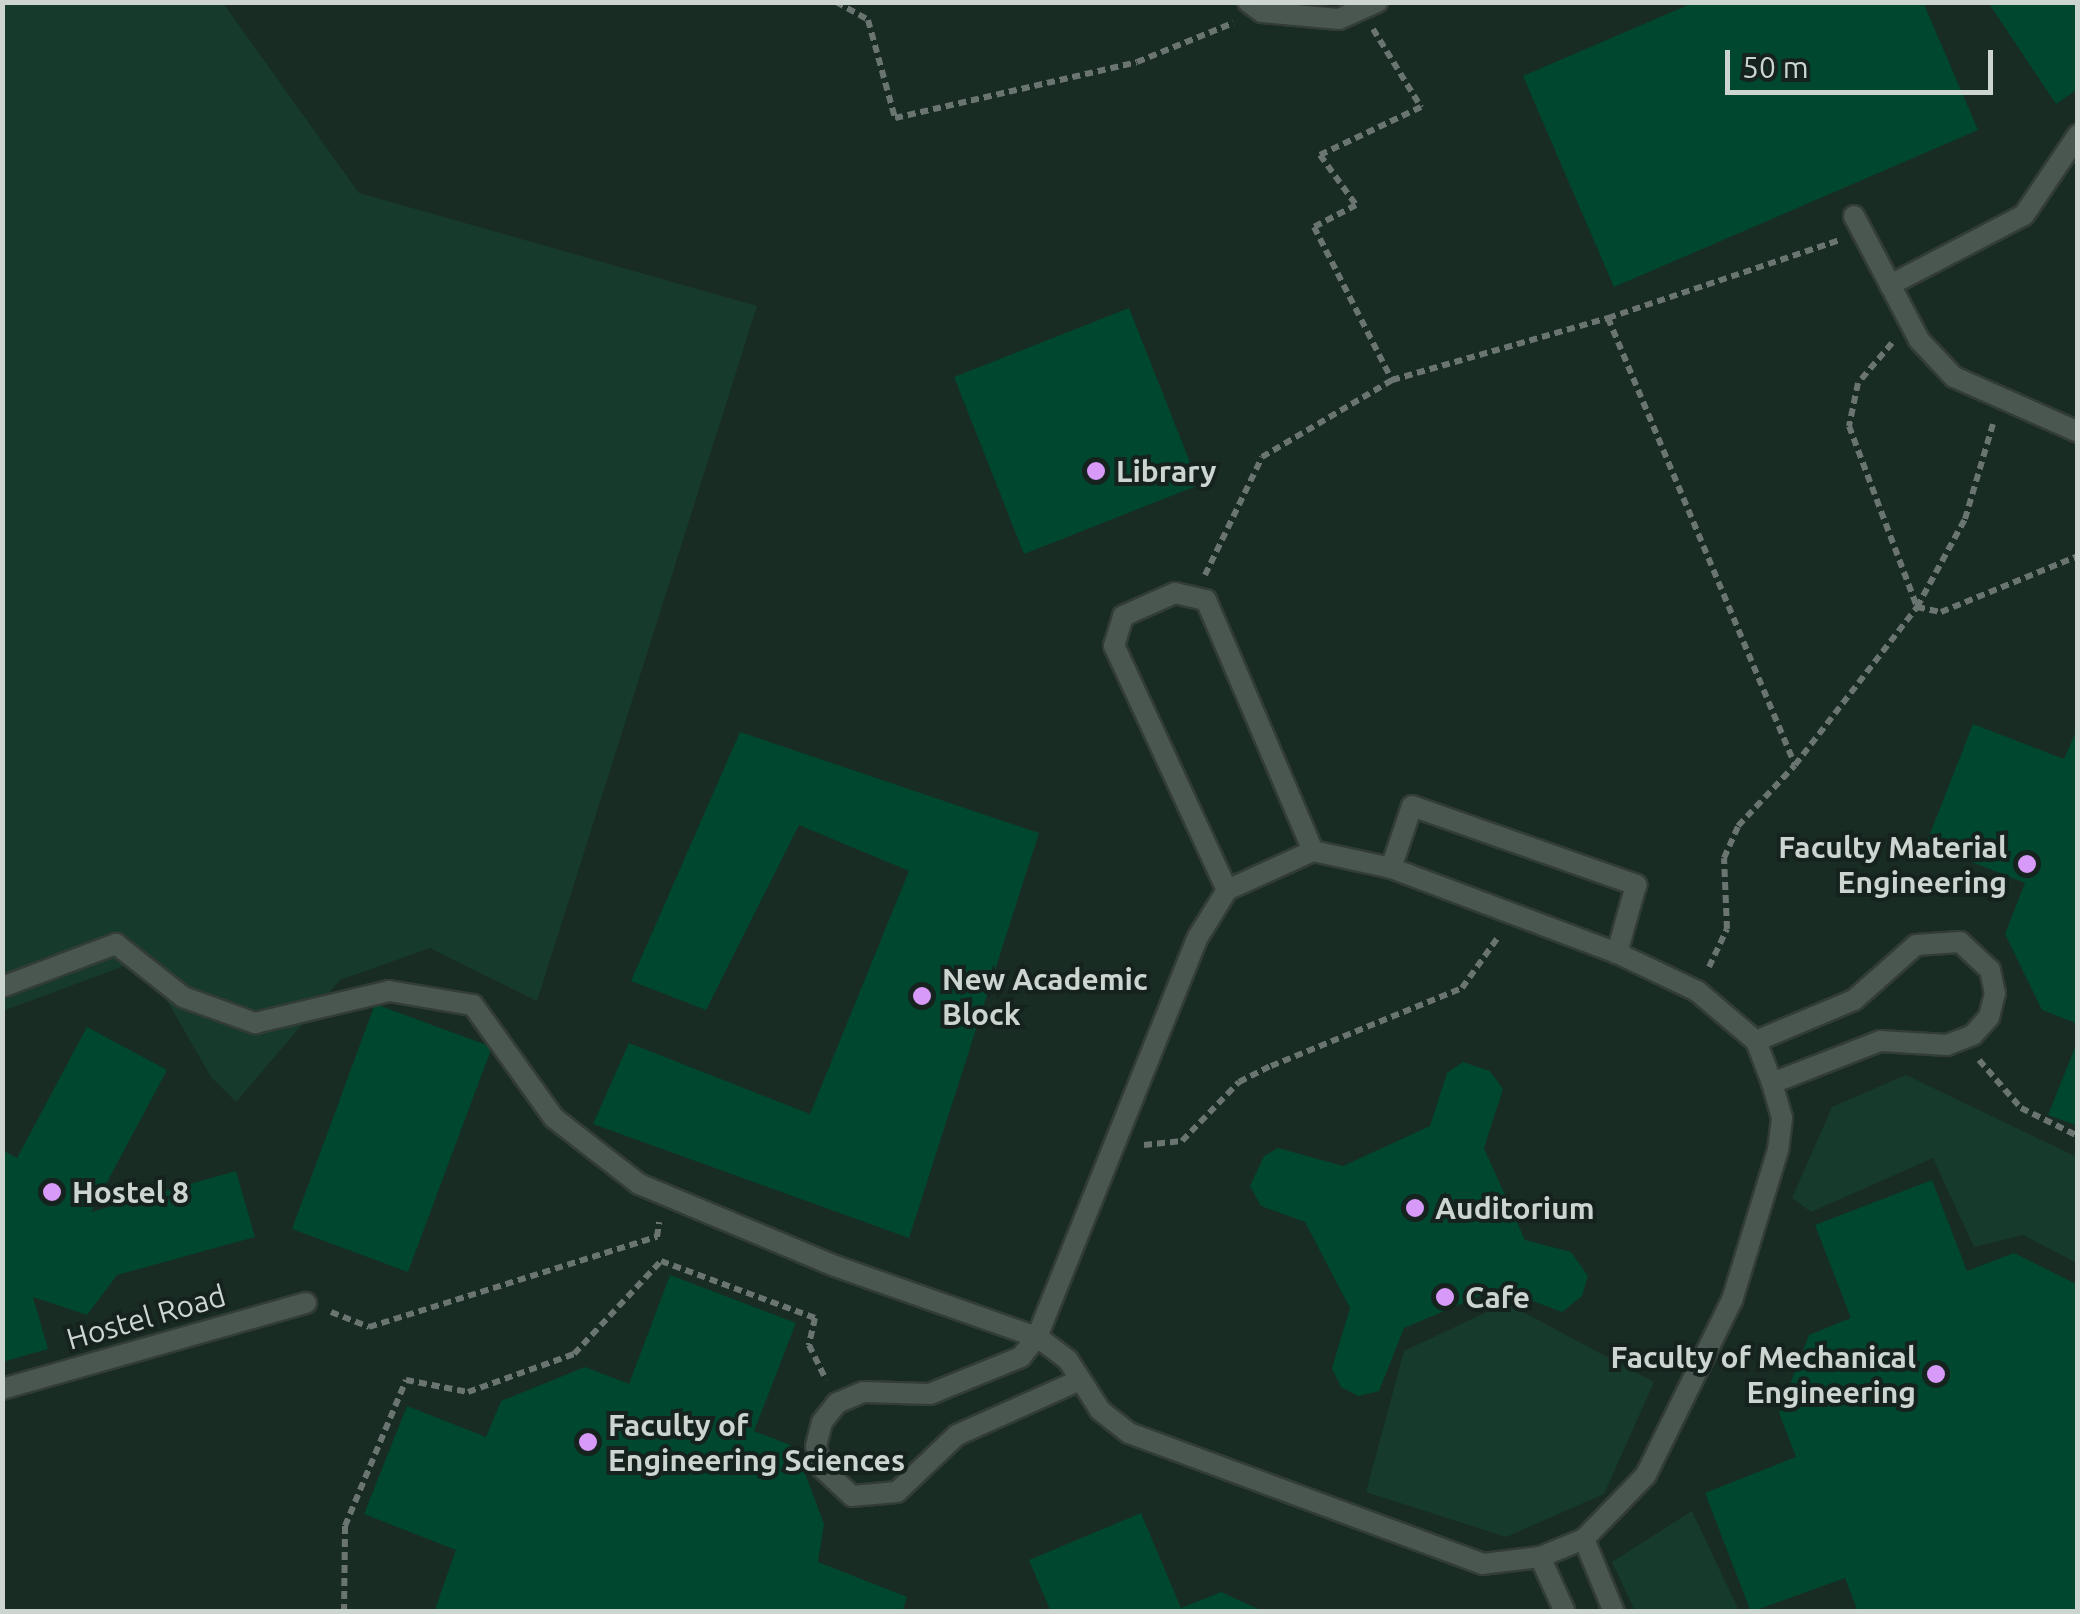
<!DOCTYPE html>
<style>
body{margin:0}
#map{position:relative;width:2080px;height:1614px;overflow:hidden;background:#16221d;font-family:Ubuntu,sans-serif}
div>[style]{position:absolute}
[style*='--x']{left:calc(var(--x)*1px);top:calc(var(--y)*1px);width:calc(var(--w)*1px);rotate:calc(var(--a)*1deg)}
.built>*{inset:0;background:#192c23}
.green>*{inset:0;background:#163a2b}
.building>*{inset:0;background:#00472f}
.path>*{height:6px;margin-top:-3px;transform-origin:0;background:repeating-linear-gradient(90deg,#6a7470 0 8px,transparent 0 13px)}
.roads{filter:drop-shadow(2px 0 #333c37) drop-shadow(-2px 0 #333c37) drop-shadow(0 2px #333c37) drop-shadow(0 -2px #333c37)}
.lane>*{height:20px;margin:-10px;padding:0 10px;transform-origin:10px;border-radius:10px;background:#495750}
.dots>*{width:28px;height:28px;translate:-50% -50%;box-sizing:border-box;border:5px solid #16221d;border-radius:50%}
span{translate:-50% -50%;white-space:nowrap;text-align:center;line-height:1.15;-webkit-text-stroke:8px #16221d;paint-order:stroke}
.poi-label{font-size:30px;color:#cdd5d1;font-weight:700}
.left{translate:0 -50%;text-align:left}
.right{translate:-100% -50%;text-align:right}
.street-label{font-size:30px;color:#cdd5d1}
.frame{position:absolute;inset:0;border:5px solid #cdd5d1;pointer-events:none}
.scale{position:absolute;left:1725px;top:50px;width:268px;height:45px;box-sizing:border-box;border:5px solid #cdd5d1;border-top:0;padding-left:12px;font-size:30px;line-height:35px;white-space:nowrap;color:#cdd5d1;-webkit-text-stroke:8px #16221d;paint-order:stroke}
</style>
<div id="map">
<div class="built">
<i style="clip-path:polygon(3px 3px,2077px 3px,2077px 1611px,3px 1611px)"></i>
</div>
<div class="green">
<i style="clip-path:polygon(3px 3px,223px 3px,359px 193px,757px 306px,537px 1001px,430px 948px,340px 980px,236px 1102px,211px 1077px,143px 959px,3px 1011px)"></i>
<i style="clip-path:polygon(1906px 1075px,2077px 1157px,2077px 1263px,2023px 1235px,1974px 1247px,1933px 1158px,1811px 1212px,1792px 1198px,1832px 1107px)"></i>
<i style="clip-path:polygon(1506px 1303px,1654px 1382px,1604px 1494px,1506px 1537px,1366px 1492px,1404px 1351px)"></i>
<i style="clip-path:polygon(1692px 1511px,1739px 1611px,1635px 1611px,1612px 1562px)"></i>
</div>
<div class="building">
<i style="clip-path:polygon(1695px 2px,1923px 2px,1978px 130px,1614px 287px,1523px 76px)"></i>
<i style="clip-path:polygon(1988px 2px,2078px 2px,2078px 89px,2056px 104px)"></i>
<i style="clip-path:polygon(1129px 308px,1199px 485px,1024px 554px,954px 377px)"></i>
<i style="clip-path:polygon(1973px 724px,2064px 759px,2078px 727px,2078px 1024px,2042px 1010px,2005px 934px,2025px 883px,1926px 844px)"></i>
<i style="clip-path:polygon(740px 732px,1039px 833px,909px 1238px,593px 1124px,629px 1043px,810px 1114px,909px 871px,799px 825px,706px 1010px,631px 981px)"></i>
<i style="clip-path:polygon(375px 1004px,492px 1047px,408px 1272px,292px 1229px)"></i>
<i style="clip-path:polygon(87px 1027px,167px 1070px,91px 1212px,236px 1171px,255px 1237px,117px 1275px,87px 1315px,33px 1297px,48px 1349px,2px 1362px,2px 1150px,17px 1158px)"></i>
<i style="clip-path:polygon(2078px 1040px,2078px 1126px,2048px 1115px)"></i>
<i style="clip-path:polygon(1463px 1062px,1490px 1071px,1503px 1089px,1484px 1148px,1525px 1240px,1571px 1252px,1588px 1276px,1582px 1296px,1562px 1312px,1499px 1288px,1404px 1328px,1379px 1391px,1358px 1396px,1341px 1387px,1332px 1368px,1350px 1308px,1305px 1222px,1261px 1206px,1250px 1186px,1264px 1156px,1278px 1148px,1343px 1166px,1430px 1126px,1447px 1073px)"></i>
<i style="clip-path:polygon(1932px 1180px,1967px 1271px,2014px 1253px,2078px 1285px,2078px 1612px,1858px 1612px,1845px 1578px,1751px 1612px,1705px 1493px,1796px 1457px,1779px 1413px,1809px 1335px,1851px 1318px,1815px 1225px)"></i>
<i style="clip-path:polygon(670px 1275px,796px 1323px,754px 1431px,795px 1447px,824px 1524px,818px 1562px,907px 1597px,902px 1612px,434px 1612px,456px 1550px,364px 1514px,407px 1406px,486px 1437px,501px 1401px,585px 1367px,629px 1384px)"></i>
<i style="clip-path:polygon(1141px 1513px,1181px 1608px,1221px 1592px,1265px 1612px,1051px 1612px,1029px 1560px)"></i>
</div>
<div class="path">
<i style="--x:836;--y:2;--w:37;--a:29"></i>
<i style="--x:868;--y:20;--w:102;--a:74.6"></i>
<i style="--x:895;--y:118;--w:248;--a:-13"></i>
<i style="--x:1137;--y:62;--w:104;--a:-22.1"></i>
<i style="--x:1373;--y:29;--w:92;--a:58.4"></i>
<i style="--x:1421;--y:107;--w:112;--a:154.6"></i>
<i style="--x:1320;--y:155;--w:62;--a:54.2"></i>
<i style="--x:1356;--y:205;--w:47;--a:152.4"></i>
<i style="--x:1314;--y:227;--w:172;--a:63"></i>
<i style="--x:1608;--y:318;--w:485;--a:67.3"></i>
<i style="--x:1795;--y:765;--w:200;--a:-52.3"></i>
<i style="--x:1917;--y:607;--w:100;--a:-61.4"></i>
<i style="--x:1965;--y:519;--w:99;--a:-73.6"></i>
<i style="--x:1892;--y:343;--w:52;--a:130.4"></i>
<i style="--x:1858;--y:383;--w:44;--a:101.8"></i>
<i style="--x:1849;--y:426;--w:193;--a:69.4"></i>
<i style="--x:1917;--y:607;--w:25;--a:12"></i>
<i style="--x:1941;--y:612;--w:148;--a:-22.2"></i>
<i style="--x:1205;--y:575;--w:131;--a:-64.2"></i>
<i style="--x:1262;--y:457;--w:151;--a:-30.6"></i>
<i style="--x:1392;--y:380;--w:225;--a:-16"></i>
<i style="--x:1608;--y:318;--w:245;--a:-18.6"></i>
<i style="--x:1709;--y:967;--w:42;--a:-64.7"></i>
<i style="--x:1727;--y:929;--w:71;--a:-92.4"></i>
<i style="--x:1724;--y:858;--w:35;--a:-66"></i>
<i style="--x:1738;--y:826;--w:83;--a:-46.9"></i>
<i style="--x:1979;--y:1060;--w:64;--a:48.8"></i>
<i style="--x:2021;--y:1108;--w:64;--a:26.2"></i>
<i style="--x:1144;--y:1145;--w:38;--a:-6"></i>
<i style="--x:1182;--y:1141;--w:82;--a:-46"></i>
<i style="--x:1239;--y:1082;--w:36;--a:-27"></i>
<i style="--x:1271;--y:1066;--w:206;--a:-22.2"></i>
<i style="--x:1462;--y:988;--w:64;--a:-54.6"></i>
<i style="--x:331;--y:1312;--w:41;--a:21.5"></i>
<i style="--x:369;--y:1327;--w:302;--a:-17.4"></i>
<i style="--x:657;--y:1237;--w:15;--a:-82"></i>
<i style="--x:344;--y:1612;--w:86;--a:-89.3"></i>
<i style="--x:345;--y:1526;--w:158;--a:-67.3"></i>
<i style="--x:406;--y:1380;--w:63;--a:11"></i>
<i style="--x:468;--y:1392;--w:113;--a:-19.7"></i>
<i style="--x:574;--y:1354;--w:127;--a:-46.9"></i>
<i style="--x:661;--y:1261;--w:164;--a:20.3"></i>
<i style="--x:815;--y:1318;--w:28;--a:103"></i>
<i style="--x:809;--y:1345;--w:39;--a:64"></i>
</div>
<div class="roads">
<div class="lane">
<i style="--x:1248;--y:2;--w:17;--a:36"></i>
<i style="--x:1262;--y:12;--w:77;--a:5.2"></i>
<i style="--x:1339;--y:19;--w:42;--a:-24.1"></i>
<i style="--x:1854;--y:216;--w:140;--a:62.3"></i>
<i style="--x:1919;--y:340;--w:51;--a:46.6"></i>
<i style="--x:1954;--y:377;--w:136;--a:23.9"></i>
<i style="--x:1890;--y:285;--w:151;--a:-27.6"></i>
<i style="--x:2024;--y:215;--w:97;--a:-56"></i>
<i style="--x:1313;--y:851;--w:80;--a:12.3"></i>
<i style="--x:1391;--y:868;--w:241;--a:20.6"></i>
<i style="--x:1617;--y:953;--w:89;--a:25.4"></i>
<i style="--x:1697;--y:991;--w:77;--a:40.3"></i>
<i style="--x:1756;--y:1041;--w:45;--a:69.1"></i>
<i style="--x:1772;--y:1083;--w:36;--a:74"></i>
<i style="--x:1782;--y:1118;--w:32;--a:97"></i>
<i style="--x:1778;--y:1150;--w:157;--a:107"></i>
<i style="--x:1732;--y:1300;--w:195;--a:116.2"></i>
<i style="--x:1646;--y:1475;--w:89;--a:134.1"></i>
<i style="--x:1584;--y:1539;--w:48;--a:157.8"></i>
<i style="--x:1540;--y:1557;--w:57;--a:173"></i>
<i style="--x:1483;--y:1564;--w:377;--a:-159.7"></i>
<i style="--x:1129;--y:1433;--w:37;--a:-142"></i>
<i style="--x:1100;--y:1410;--w:59;--a:-122.6"></i>
<i style="--x:1068;--y:1360;--w:39;--a:-143"></i>
<i style="--x:1037;--y:1337;--w:431;--a:-68.1"></i>
<i style="--x:1198;--y:937;--w:55;--a:-58.3"></i>
<i style="--x:1227;--y:890;--w:94;--a:-24.4"></i>
<i style="--x:1391;--y:868;--w:65;--a:-71.3"></i>
<i style="--x:1412;--y:806;--w:238;--a:19.4"></i>
<i style="--x:1636;--y:885;--w:71;--a:105.6"></i>
<i style="--x:1227;--y:890;--w:269;--a:-114.8"></i>
<i style="--x:1114;--y:646;--w:31;--a:-73"></i>
<i style="--x:1123;--y:616;--w:57;--a:-23.9"></i>
<i style="--x:1175;--y:593;--w:32;--a:13"></i>
<i style="--x:1206;--y:600;--w:273;--a:66.9"></i>
<i style="--x:2;--y:987;--w:122;--a:-20.7"></i>
<i style="--x:116;--y:944;--w:85;--a:38.3"></i>
<i style="--x:183;--y:997;--w:77;--a:19.9"></i>
<i style="--x:255;--y:1023;--w:138;--a:-13.4"></i>
<i style="--x:389;--y:991;--w:85;--a:9.5"></i>
<i style="--x:473;--y:1005;--w:139;--a:54.4"></i>
<i style="--x:554;--y:1118;--w:108;--a:37.8"></i>
<i style="--x:639;--y:1184;--w:212;--a:22.7"></i>
<i style="--x:835;--y:1266;--w:214;--a:19.4"></i>
<i style="--x:1037;--y:1337;--w:26;--a:129"></i>
<i style="--x:1021;--y:1357;--w:98;--a:157.9"></i>
<i style="--x:930;--y:1394;--w:67;--a:-178.3"></i>
<i style="--x:863;--y:1392;--w:28;--a:157"></i>
<i style="--x:837;--y:1403;--w:24;--a:128"></i>
<i style="--x:822;--y:1422;--w:25;--a:104"></i>
<i style="--x:816;--y:1446;--w:23;--a:75"></i>
<i style="--x:822;--y:1468;--w:41;--a:43"></i>
<i style="--x:852;--y:1496;--w:45;--a:-5.1"></i>
<i style="--x:897;--y:1492;--w:83;--a:-43.5"></i>
<i style="--x:957;--y:1435;--w:135;--a:-24.1"></i>
<i style="--x:1756;--y:1041;--w:106;--a:-22.7"></i>
<i style="--x:1854;--y:1000;--w:83;--a:-41.6"></i>
<i style="--x:1916;--y:945;--w:44;--a:-3.9"></i>
<i style="--x:1960;--y:942;--w:41;--a:43"></i>
<i style="--x:1990;--y:970;--w:24;--a:78"></i>
<i style="--x:1995;--y:993;--w:25;--a:104"></i>
<i style="--x:1989;--y:1017;--w:24;--a:132"></i>
<i style="--x:1973;--y:1035;--w:28;--a:159"></i>
<i style="--x:1947;--y:1045;--w:67;--a:-176.6"></i>
<i style="--x:1880;--y:1041;--w:116;--a:158.7"></i>
<i style="--x:2;--y:1389;--w:316;--a:-15.8"></i>
<i style="--x:1584;--y:1539;--w:79;--a:67.7"></i>
<i style="--x:1540;--y:1557;--w:60;--a:65.6"></i>
</div>
</div>
<div class="dots">
<i style="left:1096px;top:471px;background:#d89af8"></i>
<i style="left:2027px;top:864px;background:#d89af8"></i>
<i style="left:922px;top:996px;background:#d89af8"></i>
<i style="left:52px;top:1192px;background:#d89af8"></i>
<i style="left:1415px;top:1208px;background:#d89af8"></i>
<i style="left:1445px;top:1297px;background:#d89af8"></i>
<i style="left:1936px;top:1374px;background:#d89af8"></i>
<i style="left:588px;top:1442px;background:#d89af8"></i>
</div>
<div class="poi-label">
<span class="left" style="left:1116px;top:471px">Library</span>
<span class="right" style="left:2007px;top:864px">Faculty Material<br>Engineering</span>
<span class="left" style="left:942px;top:996px">New Academic<br>Block</span>
<span class="left" style="left:72px;top:1192px">Hostel 8</span>
<span class="left" style="left:1435px;top:1208px">Auditorium</span>
<span class="left" style="left:1465px;top:1297px">Cafe</span>
<span class="right" style="left:1916px;top:1374px">Faculty of Mechanical<br>Engineering</span>
<span class="left" style="left:608px;top:1442px">Faculty of<br>Engineering Sciences</span>
</div>
<div class="street-label">
<span style="left:146px;top:1317px;rotate:-16deg">Hostel Road</span>
</div>
<div class="frame"></div>
<div class="scale">50 m</div>
</div>
